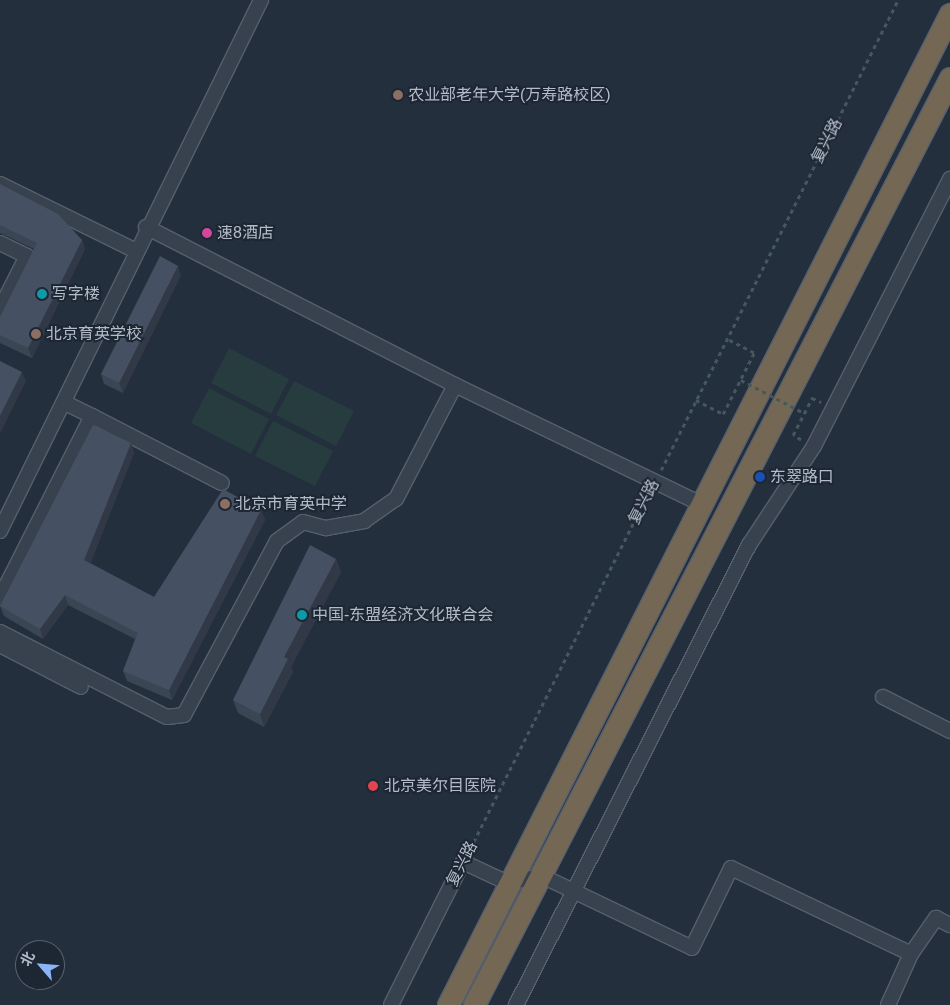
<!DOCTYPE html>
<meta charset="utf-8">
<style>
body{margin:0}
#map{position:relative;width:950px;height:1005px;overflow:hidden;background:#242f3e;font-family:Arial,"Noto Sans SC",sans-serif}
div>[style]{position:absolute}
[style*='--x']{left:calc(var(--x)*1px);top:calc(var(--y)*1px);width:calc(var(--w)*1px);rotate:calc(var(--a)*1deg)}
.green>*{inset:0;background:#263c3f}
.path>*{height:2.5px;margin-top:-1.25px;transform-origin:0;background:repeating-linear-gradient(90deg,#44595c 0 4px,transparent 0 8px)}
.roads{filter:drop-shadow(1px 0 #565f6c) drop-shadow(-1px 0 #565f6c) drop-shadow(0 1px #565f6c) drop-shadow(0 -1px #565f6c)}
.minor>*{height:14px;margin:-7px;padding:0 7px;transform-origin:7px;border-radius:7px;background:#38414e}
.highway>*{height:21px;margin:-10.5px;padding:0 10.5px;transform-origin:10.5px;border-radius:10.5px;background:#746855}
.path-bridge>*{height:2.5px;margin-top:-1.25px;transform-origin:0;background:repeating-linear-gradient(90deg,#44595c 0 4px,transparent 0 8px)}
.wall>*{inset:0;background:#3b4654}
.shaded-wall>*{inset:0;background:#303945}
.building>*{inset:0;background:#455162}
.dots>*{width:14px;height:14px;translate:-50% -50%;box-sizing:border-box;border:2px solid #1d2633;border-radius:50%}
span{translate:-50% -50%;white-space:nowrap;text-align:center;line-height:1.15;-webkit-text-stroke:4px #1d2633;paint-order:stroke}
.poi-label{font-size:16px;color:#b4bcc9}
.left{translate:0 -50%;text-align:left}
.street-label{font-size:16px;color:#b4bcc9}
.north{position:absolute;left:15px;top:940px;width:50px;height:50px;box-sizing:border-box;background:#1d2633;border:1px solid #59626f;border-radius:50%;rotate:297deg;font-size:14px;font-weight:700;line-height:20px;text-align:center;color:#b4bcc9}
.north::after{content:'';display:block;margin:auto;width:18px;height:22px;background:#8ab4f8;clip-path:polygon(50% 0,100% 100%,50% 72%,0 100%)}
</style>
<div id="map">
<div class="green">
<i style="clip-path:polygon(229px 348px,289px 379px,271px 414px,211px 383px)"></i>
<i style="clip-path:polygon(294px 381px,354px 411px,336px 446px,276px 415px)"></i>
<i style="clip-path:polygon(209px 388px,269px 419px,251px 454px,191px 423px)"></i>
<i style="clip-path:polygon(273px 421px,333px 451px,315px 486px,255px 456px)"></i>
</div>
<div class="path">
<i style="--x:696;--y:400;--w:30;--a:27"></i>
<i style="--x:723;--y:414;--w:68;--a:-63.1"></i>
<i style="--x:754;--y:353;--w:30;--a:-153"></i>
<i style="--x:801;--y:440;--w:9;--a:-148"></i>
<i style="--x:793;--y:435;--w:42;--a:-62.8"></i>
<i style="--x:812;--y:398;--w:10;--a:24"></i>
<i style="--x:661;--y:470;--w:526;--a:-63.24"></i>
<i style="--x:470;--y:849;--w:399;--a:-63.4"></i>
</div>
<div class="roads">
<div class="minor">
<i style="--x:0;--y:184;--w:152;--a:26.2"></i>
<i style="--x:146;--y:227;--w:347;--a:27.1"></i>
<i style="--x:455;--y:385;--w:273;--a:25.8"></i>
<i style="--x:0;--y:243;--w:30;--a:26"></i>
<i style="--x:27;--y:256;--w:59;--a:117"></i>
<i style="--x:92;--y:416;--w:146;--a:27.3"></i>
<i style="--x:0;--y:531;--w:592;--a:-63.82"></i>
<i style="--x:0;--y:598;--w:204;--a:-63.2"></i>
<i style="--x:92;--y:416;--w:30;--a:-154"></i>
<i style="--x:0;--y:632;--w:187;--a:27"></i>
<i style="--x:167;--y:717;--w:17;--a:-7"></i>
<i style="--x:184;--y:715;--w:197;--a:-61.9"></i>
<i style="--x:277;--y:541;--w:32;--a:-36"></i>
<i style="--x:303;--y:522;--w:24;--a:15"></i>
<i style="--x:326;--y:528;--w:39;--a:-10"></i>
<i style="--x:364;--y:521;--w:39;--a:-35"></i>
<i style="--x:396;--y:499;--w:128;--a:-62.6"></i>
<i style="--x:0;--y:645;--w:91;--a:27.4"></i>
<i style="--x:883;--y:697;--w:75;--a:26.9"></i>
<i style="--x:391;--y:1005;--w:160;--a:-63.3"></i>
<i style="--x:463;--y:862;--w:50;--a:25"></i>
<i style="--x:508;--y:883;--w:35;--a:-12"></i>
<i style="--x:542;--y:876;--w:166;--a:25.6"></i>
<i style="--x:692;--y:948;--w:89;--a:-64"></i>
<i style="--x:731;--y:868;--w:199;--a:25.5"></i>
<i style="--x:516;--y:1005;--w:516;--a:-63.14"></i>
<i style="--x:749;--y:545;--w:118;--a:-56.7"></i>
<i style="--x:814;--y:446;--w:300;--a:-63"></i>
<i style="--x:888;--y:1005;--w:56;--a:-65.7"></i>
<i style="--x:911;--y:954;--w:44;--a:-55.2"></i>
<i style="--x:936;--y:918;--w:16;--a:27"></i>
</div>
<div class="highway">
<i style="--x:448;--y:1005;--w:1111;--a:-63.14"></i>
<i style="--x:474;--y:1005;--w:1042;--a:-62.82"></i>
</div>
</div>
<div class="path-bridge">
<i style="--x:741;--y:380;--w:71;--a:27.6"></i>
</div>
<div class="wall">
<i style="clip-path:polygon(0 184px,82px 240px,85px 249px,32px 358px,0 343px,0 317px,34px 249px,0 233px)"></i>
<i style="clip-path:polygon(181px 275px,123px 393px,104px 384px,101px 374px)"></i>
<i style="clip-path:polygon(131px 443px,134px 453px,90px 563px,154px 597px,261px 510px,265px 520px,172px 700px,127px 681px,123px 671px,135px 639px,68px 605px,43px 639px,4px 616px,0 606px)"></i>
<i style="clip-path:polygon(336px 559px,341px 572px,291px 667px,293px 672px,264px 727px,238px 713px,233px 700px)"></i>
</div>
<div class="shaded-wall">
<i style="clip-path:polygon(82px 240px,85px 249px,32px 358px,28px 348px)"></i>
<i style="clip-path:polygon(178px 266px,181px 275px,123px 393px,119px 383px)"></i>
<i style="clip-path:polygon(22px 372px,26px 381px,0 434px,0 416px)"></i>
<i style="clip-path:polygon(131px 443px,134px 453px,88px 570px,84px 560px)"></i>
<i style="clip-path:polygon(261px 510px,265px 520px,172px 700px,169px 690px)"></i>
<i style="clip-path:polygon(336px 559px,341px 572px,291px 667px,293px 672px,264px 727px,260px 714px,284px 657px)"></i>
<i style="clip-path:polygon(65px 595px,68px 605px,43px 639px,40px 629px)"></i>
</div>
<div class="building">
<i style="clip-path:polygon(0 184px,58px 214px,82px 240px,28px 348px,0 335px,0 317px,37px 243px,0 225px)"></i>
<i style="clip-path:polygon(160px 256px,178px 266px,119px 383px,101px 374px)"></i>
<i style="clip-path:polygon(0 361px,22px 372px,0 416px)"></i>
<i style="clip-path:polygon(93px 425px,131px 443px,84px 560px,154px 597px,223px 489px,261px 510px,169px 690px,123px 671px,138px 633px,65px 595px,40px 629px,0 606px)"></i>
<i style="clip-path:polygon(310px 545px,336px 559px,284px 657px,288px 659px,260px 714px,233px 700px)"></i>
</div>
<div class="dots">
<i style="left:398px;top:95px;background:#8d6e63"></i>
<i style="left:207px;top:233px;background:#d1479c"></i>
<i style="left:42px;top:294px;background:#0f9aa8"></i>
<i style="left:36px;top:334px;background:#8d6e63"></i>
<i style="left:760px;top:477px;background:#1a4fb4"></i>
<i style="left:225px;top:504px;background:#8d6e63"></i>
<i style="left:302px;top:615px;background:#0f9aa8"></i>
<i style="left:373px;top:786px;background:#e0444e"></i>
</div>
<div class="poi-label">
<span class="left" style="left:408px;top:95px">农业部老年大学(万寿路校区)</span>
<span class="left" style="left:217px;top:233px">速8酒店</span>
<span class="left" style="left:52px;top:294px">写字楼</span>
<span class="left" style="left:46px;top:334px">北京育英学校</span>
<span class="left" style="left:770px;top:477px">东翠路口</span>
<span class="left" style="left:235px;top:504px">北京市育英中学</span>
<span class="left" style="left:312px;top:615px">中国-东盟经济文化联合会</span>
<span class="left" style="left:384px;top:786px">北京美尔目医院</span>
</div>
<div class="street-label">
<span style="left:827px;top:141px;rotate:-63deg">复兴路</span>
<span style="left:644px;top:502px;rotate:-63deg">复兴路</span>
<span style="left:462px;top:864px;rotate:-63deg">复兴路</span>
</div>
<div class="north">北</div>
</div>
